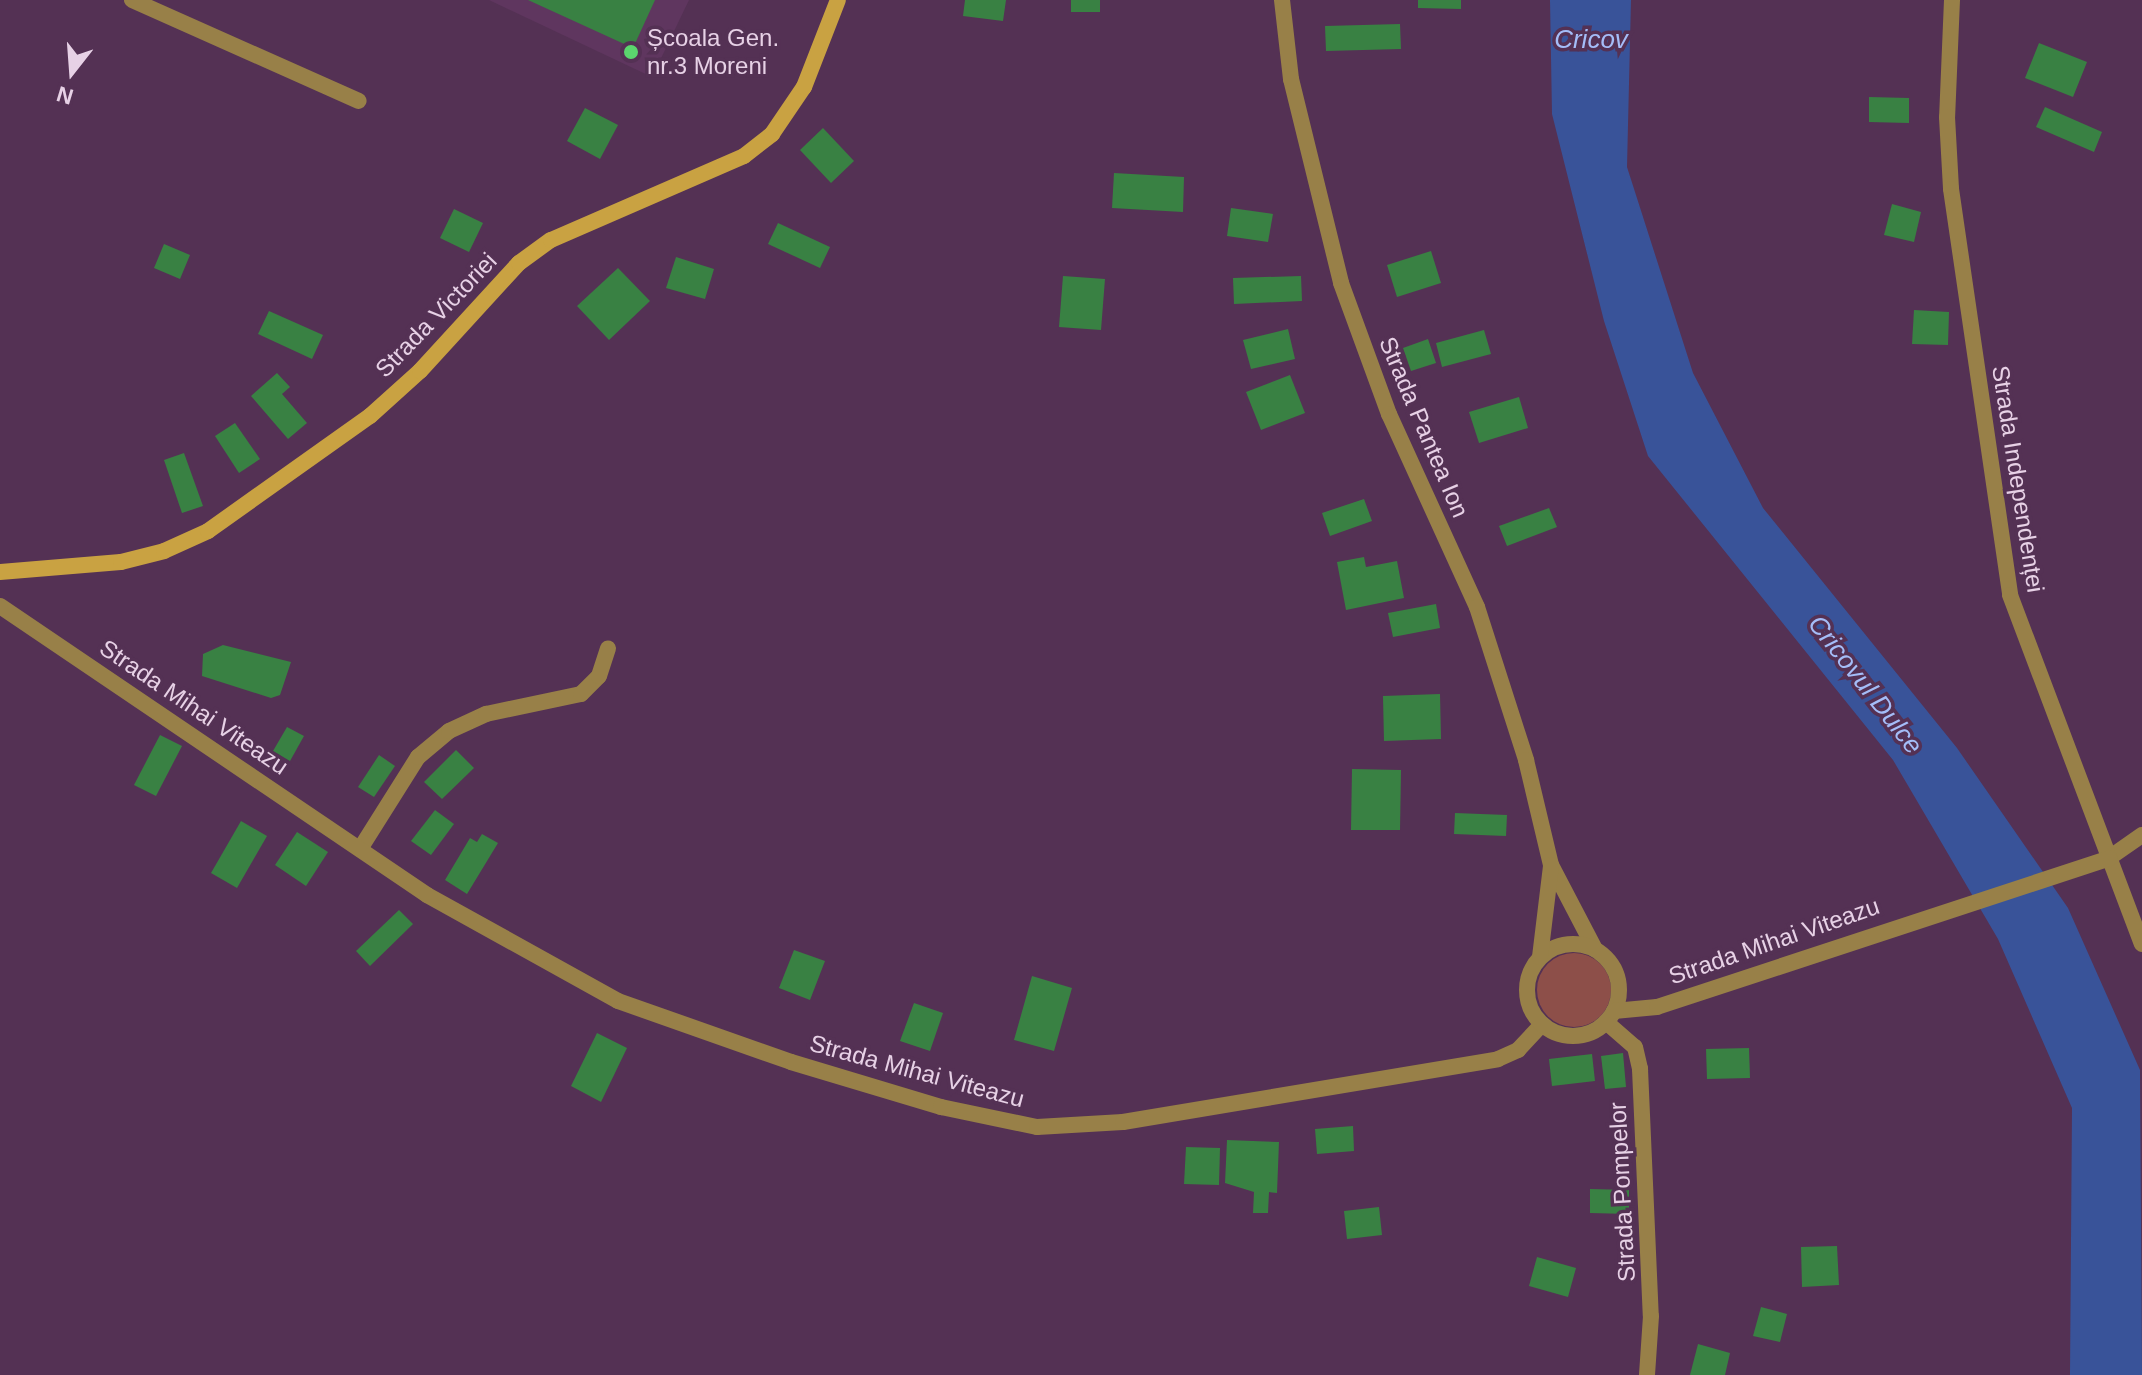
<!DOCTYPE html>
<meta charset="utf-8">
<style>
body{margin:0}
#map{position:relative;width:2142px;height:1375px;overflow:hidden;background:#543154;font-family:Helvetica,sans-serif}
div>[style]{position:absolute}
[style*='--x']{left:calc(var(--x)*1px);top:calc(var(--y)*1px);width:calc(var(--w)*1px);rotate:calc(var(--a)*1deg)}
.built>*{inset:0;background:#5f365f}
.green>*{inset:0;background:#8d4f49}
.round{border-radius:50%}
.water>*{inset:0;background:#395399}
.building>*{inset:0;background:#398143}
.minor>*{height:16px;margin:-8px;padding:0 8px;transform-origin:8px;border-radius:8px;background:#988048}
.tertiary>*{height:16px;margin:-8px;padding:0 8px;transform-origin:8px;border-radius:8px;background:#988048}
.tertiary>.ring{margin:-8px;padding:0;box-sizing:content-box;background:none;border:16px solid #988048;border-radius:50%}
.secondary>*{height:16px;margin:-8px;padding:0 8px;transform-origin:8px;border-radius:8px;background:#c9a242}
.dots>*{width:22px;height:22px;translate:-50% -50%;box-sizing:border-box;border:4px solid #543154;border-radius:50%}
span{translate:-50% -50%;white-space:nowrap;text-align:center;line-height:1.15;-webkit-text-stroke:7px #543154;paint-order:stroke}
.poi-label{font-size:24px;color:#e7d1e6}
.left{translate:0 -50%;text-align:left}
.street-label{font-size:24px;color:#e7d1e6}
.water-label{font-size:26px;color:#a4bdf8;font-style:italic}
.north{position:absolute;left:32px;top:32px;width:80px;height:80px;-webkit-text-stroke:6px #543154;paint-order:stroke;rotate:197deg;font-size:22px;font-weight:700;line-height:32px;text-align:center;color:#e7d1e6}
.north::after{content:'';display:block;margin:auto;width:28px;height:36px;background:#e7d1e6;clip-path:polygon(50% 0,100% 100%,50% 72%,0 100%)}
</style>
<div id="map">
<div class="built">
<i style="clip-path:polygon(489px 0,689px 0,652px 77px)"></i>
</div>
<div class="green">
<i class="round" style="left:1537px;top:953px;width:74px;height:74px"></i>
</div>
<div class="water">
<i style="clip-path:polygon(1550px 0,1631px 0,1627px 167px,1693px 373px,1763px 508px,1957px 748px,2068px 908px,2140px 1070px,2142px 1375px,2070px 1375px,2072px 1108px,1998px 939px,1893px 760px,1648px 456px,1604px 321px,1552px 114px)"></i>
</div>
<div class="building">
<i style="clip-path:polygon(528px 0,655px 0,633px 48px)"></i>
<i style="clip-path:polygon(965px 0,1006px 0,1003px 21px,963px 16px)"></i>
<i style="clip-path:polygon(1071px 0,1100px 0,1100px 12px,1071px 12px)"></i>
<i style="clip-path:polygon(1418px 0,1461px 0,1461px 9px,1418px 8px)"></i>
<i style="clip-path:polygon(1400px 24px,1401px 49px,1326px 51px,1325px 26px)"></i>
<i style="clip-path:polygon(2039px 43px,2087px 62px,2073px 97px,2025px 78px)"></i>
<i style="clip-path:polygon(1869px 97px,1909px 98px,1909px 123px,1869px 122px)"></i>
<i style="clip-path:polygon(2045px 107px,2102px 132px,2094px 152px,2036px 127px)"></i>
<i style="clip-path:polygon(585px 108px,618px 125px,600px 159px,567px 141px)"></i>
<i style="clip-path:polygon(823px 128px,854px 161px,831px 183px,800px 150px)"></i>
<i style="clip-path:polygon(1114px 173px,1184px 177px,1183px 212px,1112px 208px)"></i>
<i style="clip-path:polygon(1892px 204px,1921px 212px,1914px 242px,1884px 235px)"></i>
<i style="clip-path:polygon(1231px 208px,1273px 214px,1268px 242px,1227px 236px)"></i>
<i style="clip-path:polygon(454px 209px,483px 223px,469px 252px,440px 238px)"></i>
<i style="clip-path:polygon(778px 223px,830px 247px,820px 268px,768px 244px)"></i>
<i style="clip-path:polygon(164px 244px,190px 255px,180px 279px,154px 268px)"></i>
<i style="clip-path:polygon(1431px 251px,1441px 283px,1397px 297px,1387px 265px)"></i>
<i style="clip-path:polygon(676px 257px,714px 269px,705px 299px,666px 288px)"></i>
<i style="clip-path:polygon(618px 268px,650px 301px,609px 340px,577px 306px)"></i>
<i style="clip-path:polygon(1063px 276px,1105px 279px,1101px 330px,1059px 327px)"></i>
<i style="clip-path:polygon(1301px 276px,1302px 301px,1234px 304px,1233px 278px)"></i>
<i style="clip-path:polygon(1914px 310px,1949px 312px,1948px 345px,1912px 344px)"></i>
<i style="clip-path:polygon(269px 311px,323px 335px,312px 359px,258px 334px)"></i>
<i style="clip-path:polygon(1288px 329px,1295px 359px,1251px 369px,1243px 340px)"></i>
<i style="clip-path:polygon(1484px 330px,1491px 354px,1442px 367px,1436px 343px)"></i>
<i style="clip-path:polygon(1428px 339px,1436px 363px,1411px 371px,1403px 348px)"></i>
<i style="clip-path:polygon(277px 373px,290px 387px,282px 394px,307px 423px,288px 439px,251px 396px)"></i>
<i style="clip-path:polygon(1290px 375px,1305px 413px,1261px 430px,1246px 392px)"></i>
<i style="clip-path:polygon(1519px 397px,1528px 428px,1479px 443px,1469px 412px)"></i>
<i style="clip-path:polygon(235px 423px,260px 459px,239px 473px,215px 436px)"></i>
<i style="clip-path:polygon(184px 453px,203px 506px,182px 513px,164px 460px)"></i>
<i style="clip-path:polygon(1364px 499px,1372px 521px,1330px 536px,1322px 513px)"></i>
<i style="clip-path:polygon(1549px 508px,1557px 527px,1507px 546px,1499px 526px)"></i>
<i style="clip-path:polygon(1364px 557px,1366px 567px,1397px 561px,1404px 598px,1346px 610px,1337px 562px)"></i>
<i style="clip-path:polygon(1436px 604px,1440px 628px,1393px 637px,1388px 613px)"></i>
<i style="clip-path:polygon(223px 645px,291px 662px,280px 695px,271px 698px,202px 676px,203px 654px)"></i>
<i style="clip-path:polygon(1440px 694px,1441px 739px,1384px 741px,1383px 696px)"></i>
<i style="clip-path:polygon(287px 727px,304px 736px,290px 761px,273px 751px)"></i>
<i style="clip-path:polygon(160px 735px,182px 746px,156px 796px,134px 785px)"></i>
<i style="clip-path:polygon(456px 750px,474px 768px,442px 799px,424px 782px)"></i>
<i style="clip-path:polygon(379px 755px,395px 766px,374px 797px,358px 787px)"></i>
<i style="clip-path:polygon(1352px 769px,1401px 770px,1400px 830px,1351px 830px)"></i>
<i style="clip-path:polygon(435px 810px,454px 824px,431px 855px,411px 841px)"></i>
<i style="clip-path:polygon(1455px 813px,1507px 815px,1506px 836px,1454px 834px)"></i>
<i style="clip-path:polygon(241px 821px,267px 836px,237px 888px,211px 873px)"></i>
<i style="clip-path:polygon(297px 832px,328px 852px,306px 886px,275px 865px)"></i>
<i style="clip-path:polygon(482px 834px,498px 843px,467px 894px,445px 880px,470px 838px,477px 842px)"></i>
<i style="clip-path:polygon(399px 910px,413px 924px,370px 966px,356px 951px)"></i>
<i style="clip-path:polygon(794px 950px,825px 961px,810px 1000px,779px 988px)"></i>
<i style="clip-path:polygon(1032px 976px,1072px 988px,1054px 1051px,1014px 1040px)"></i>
<i style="clip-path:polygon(914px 1003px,943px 1013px,930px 1051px,900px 1041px)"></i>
<i style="clip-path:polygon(597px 1033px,627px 1048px,601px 1102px,571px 1086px)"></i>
<i style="clip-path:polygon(1749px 1048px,1750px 1078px,1707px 1079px,1706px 1049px)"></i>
<i style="clip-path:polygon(1623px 1053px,1626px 1087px,1605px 1089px,1601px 1056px)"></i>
<i style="clip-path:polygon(1592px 1054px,1595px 1081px,1552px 1086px,1549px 1059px)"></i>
<i style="clip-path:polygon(1353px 1126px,1354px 1151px,1317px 1154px,1315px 1129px)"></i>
<i style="clip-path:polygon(1227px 1140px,1279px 1142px,1277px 1193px,1269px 1192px,1268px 1213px,1253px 1213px,1254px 1192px,1225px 1183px)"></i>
<i style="clip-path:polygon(1186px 1147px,1220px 1148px,1219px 1185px,1184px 1184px)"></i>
<i style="clip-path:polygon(1590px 1189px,1629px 1190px,1629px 1214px,1590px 1213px)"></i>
<i style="clip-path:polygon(1379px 1207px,1382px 1235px,1347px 1239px,1344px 1211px)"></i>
<i style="clip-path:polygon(1837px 1246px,1839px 1285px,1802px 1287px,1801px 1247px)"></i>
<i style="clip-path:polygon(1537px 1257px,1576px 1268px,1568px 1297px,1529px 1286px)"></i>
<i style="clip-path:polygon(1761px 1307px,1787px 1314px,1780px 1342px,1753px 1336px)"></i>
<i style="clip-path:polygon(1698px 1344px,1730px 1353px,1725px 1375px,1690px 1375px)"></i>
</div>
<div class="minor">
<i style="--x:132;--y:0;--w:248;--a:24"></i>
<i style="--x:360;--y:849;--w:109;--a:-57.8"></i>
<i style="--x:418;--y:757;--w:40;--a:-40"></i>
<i style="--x:449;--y:731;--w:41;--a:-24.7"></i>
<i style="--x:486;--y:714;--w:97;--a:-11.9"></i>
<i style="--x:581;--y:694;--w:25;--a:-45"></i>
<i style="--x:599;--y:676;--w:29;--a:-72"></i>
<i style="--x:2109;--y:858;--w:40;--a:-34.9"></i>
<i style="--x:1606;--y:1022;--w:38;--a:41"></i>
<i style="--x:1635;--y:1047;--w:23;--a:77"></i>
<i style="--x:1640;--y:1069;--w:247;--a:87.5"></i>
<i style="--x:1651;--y:1316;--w:59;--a:93.9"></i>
</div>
<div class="tertiary">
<i style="--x:1282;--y:0;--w:80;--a:83.5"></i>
<i style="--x:1291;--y:79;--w:210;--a:76.2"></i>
<i style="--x:1341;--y:283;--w:140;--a:69.9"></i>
<i style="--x:1389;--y:414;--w:212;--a:65.5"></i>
<i style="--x:1477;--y:607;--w:161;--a:72.2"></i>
<i style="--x:1526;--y:760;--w:108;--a:76.6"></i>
<i style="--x:1551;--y:865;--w:95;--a:62.4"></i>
<i style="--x:1952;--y:0;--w:117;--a:92.4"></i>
<i style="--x:1947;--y:117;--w:72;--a:86.8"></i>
<i style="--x:1951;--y:189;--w:410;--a:81.7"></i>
<i style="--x:2010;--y:595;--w:373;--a:69.3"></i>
<i style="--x:0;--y:606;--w:516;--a:34.09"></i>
<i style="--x:427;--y:895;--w:218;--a:29"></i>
<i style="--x:618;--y:1001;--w:183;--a:19.4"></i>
<i style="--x:791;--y:1062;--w:157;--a:16.7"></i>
<i style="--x:941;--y:1107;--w:98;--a:11.8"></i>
<i style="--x:1037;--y:1127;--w:86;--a:-3.3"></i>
<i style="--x:1123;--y:1122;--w:380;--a:-9.5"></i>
<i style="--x:1498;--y:1059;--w:22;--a:-24"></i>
<i style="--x:1518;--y:1050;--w:35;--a:-47"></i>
<i class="ring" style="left:1527px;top:944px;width:76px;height:76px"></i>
<i style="--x:1540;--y:957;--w:92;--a:-83.1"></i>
<i style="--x:1614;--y:1011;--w:43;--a:-5.3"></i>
<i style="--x:1657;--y:1007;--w:476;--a:-18.2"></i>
</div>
<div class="secondary">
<i style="--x:0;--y:572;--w:121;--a:-4.7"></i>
<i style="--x:121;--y:562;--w:44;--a:-14.3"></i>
<i style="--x:164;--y:551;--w:48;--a:-24.4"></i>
<i style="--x:208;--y:531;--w:199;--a:-35.4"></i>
<i style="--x:370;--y:416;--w:67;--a:-42"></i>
<i style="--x:420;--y:371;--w:147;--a:-47.5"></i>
<i style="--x:519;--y:263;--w:39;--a:-36"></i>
<i style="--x:551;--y:240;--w:210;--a:-23.5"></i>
<i style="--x:744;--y:156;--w:36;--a:-38"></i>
<i style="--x:772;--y:134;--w:57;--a:-55.8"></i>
<i style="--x:804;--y:87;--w:93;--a:-68.7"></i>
</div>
<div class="dots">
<i style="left:631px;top:52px;background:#5bd56e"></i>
</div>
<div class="poi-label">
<span class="left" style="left:647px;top:52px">Școala Gen.<br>nr.3 Moreni</span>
</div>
<div class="street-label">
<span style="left:436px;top:315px;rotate:-46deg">Strada Victoriei</span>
<span style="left:1424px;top:427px;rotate:67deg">Strada Pantea Ion</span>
<span style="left:2018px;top:479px;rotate:81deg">Strada Independenței</span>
<span style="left:194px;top:707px;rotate:34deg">Strada Mihai Viteazu</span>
<span style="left:1774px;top:941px;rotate:-19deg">Strada Mihai Viteazu</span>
<span style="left:917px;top:1071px;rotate:15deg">Strada Mihai Viteazu</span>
<span style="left:1622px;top:1192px;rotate:-93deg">Strada Pompelor</span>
</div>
<div class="water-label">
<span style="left:1591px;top:40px">Cricov</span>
<span style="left:1865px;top:685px;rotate:52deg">Cricovul Dulce</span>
</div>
<div class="north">N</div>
</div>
